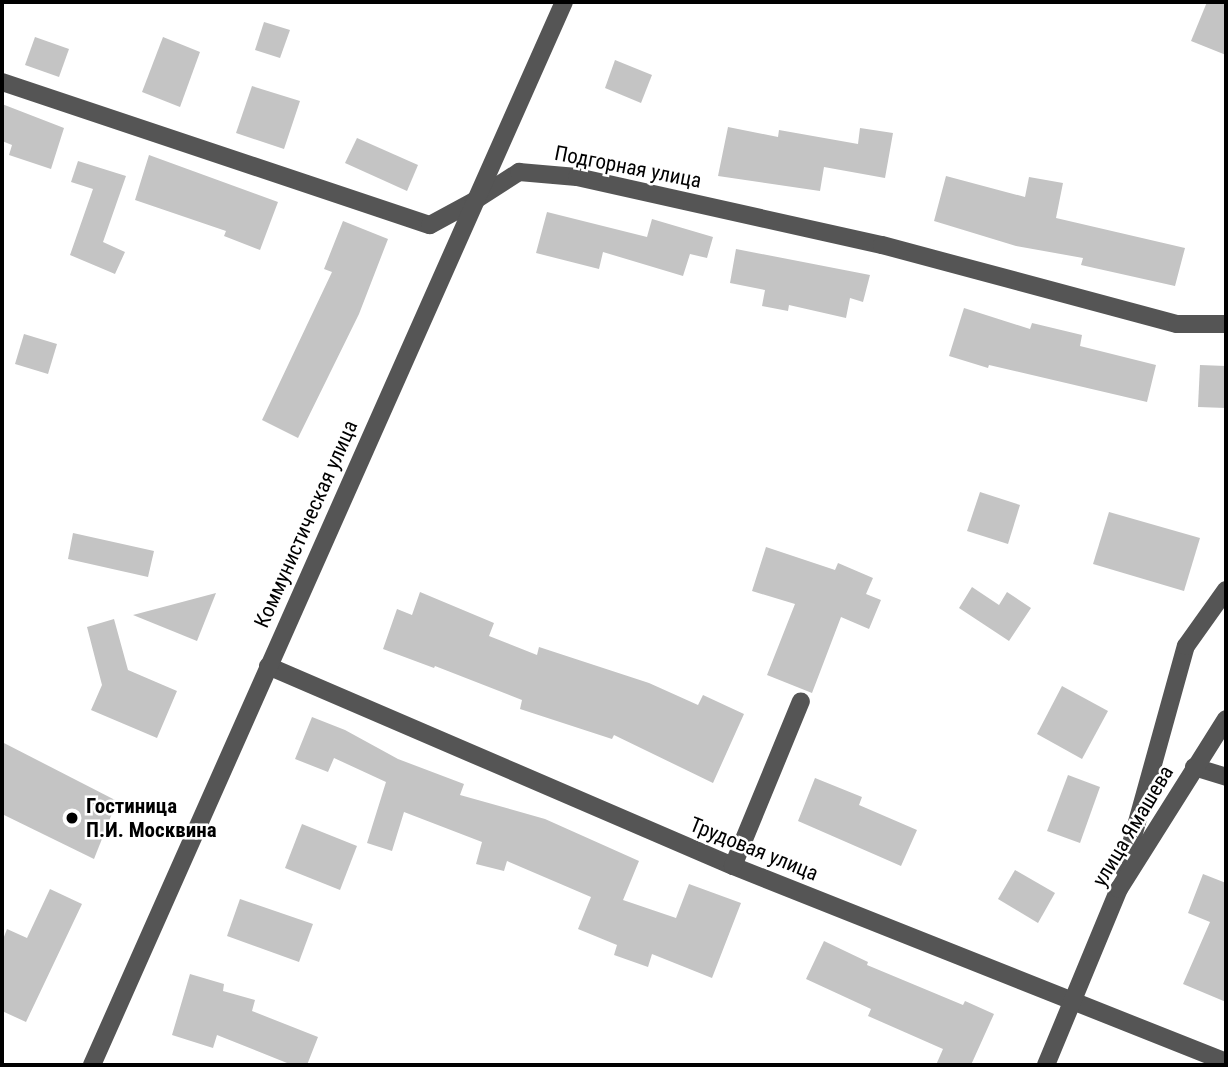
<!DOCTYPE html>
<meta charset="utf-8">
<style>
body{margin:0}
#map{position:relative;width:1228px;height:1067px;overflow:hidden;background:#fff;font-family:"Roboto Condensed",sans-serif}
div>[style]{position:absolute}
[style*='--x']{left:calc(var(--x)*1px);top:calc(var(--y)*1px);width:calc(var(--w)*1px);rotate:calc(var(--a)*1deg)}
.building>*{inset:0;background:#c4c4c4}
.minor>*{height:18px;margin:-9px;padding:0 9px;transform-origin:9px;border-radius:9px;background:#555}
.dots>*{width:19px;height:19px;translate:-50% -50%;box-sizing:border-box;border:4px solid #fff;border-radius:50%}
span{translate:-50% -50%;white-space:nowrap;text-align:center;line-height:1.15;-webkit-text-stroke:5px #fff;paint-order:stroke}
.street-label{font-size:21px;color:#000}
.poi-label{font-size:21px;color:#000;font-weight:700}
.left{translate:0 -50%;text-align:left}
.frame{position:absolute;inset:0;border:4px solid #000;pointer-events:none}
</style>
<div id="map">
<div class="building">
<i style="clip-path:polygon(1207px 2px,1226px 2px,1226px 55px,1191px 41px)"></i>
<i style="clip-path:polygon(264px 22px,290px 30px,280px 58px,255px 50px)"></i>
<i style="clip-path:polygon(35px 37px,69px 49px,59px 77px,25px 65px)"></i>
<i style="clip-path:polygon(163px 37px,200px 52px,180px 107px,142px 92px)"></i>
<i style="clip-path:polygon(615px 60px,652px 75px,641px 103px,605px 88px)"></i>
<i style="clip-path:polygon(252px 86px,300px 101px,284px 149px,236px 133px)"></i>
<i style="clip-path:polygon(2px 104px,64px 128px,51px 169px,9px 155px,12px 145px,2px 141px)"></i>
<i style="clip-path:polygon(728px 127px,778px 137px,779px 130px,858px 144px,860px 128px,893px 133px,885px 178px,824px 167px,820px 191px,718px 176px)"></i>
<i style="clip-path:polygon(357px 138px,418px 165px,407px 191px,345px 163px)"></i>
<i style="clip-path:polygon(149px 155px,278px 202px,260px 250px,224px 236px,226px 231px,135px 200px)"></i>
<i style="clip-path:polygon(78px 161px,126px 176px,103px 242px,125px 252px,115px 274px,70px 255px,93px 189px,71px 182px)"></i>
<i style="clip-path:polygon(946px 176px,1025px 197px,1029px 177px,1063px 183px,1056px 218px,1185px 248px,1175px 286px,1081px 265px,1083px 258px,1016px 246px,934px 221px)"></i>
<i style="clip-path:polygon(547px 212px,647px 237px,652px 219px,713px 237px,707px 258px,690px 254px,683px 276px,603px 252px,599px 269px,536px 253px)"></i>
<i style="clip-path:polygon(343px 221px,388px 239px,359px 314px,298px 438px,262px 420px,332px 272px,324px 269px)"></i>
<i style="clip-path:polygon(736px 249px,870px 275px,863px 302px,850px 298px,846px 318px,789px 305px,788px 311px,762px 306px,765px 290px,730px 283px)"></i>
<i style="clip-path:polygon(964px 308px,1030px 329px,1032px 323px,1082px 335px,1080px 346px,1156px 365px,1147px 402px,989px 365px,988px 368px,949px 356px)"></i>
<i style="clip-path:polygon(24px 334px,57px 344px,48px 374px,15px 364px)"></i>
<i style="clip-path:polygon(1200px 365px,1226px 366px,1226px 408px,1198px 407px)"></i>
<i style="clip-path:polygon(980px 492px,1020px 505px,1008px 544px,967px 531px)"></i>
<i style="clip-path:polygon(1109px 512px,1200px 538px,1184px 591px,1093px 564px)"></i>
<i style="clip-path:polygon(73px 533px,154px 551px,148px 577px,68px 559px)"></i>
<i style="clip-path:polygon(766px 547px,835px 570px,838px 563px,873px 578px,866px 594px,881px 600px,869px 629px,841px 617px,812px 693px,767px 675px,795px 604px,752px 591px)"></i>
<i style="clip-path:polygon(972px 587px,999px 605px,1007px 592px,1031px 608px,1009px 641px,959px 608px)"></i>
<i style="clip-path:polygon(420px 592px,494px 623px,489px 636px,537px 655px,539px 647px,649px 683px,698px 705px,703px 695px,744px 714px,713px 783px,614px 735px,612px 739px,520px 709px,522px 700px,435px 666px,434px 668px,383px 649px,397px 609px,412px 615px)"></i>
<i style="clip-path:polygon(216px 593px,197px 641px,133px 615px)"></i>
<i style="clip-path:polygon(114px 619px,128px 670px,177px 691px,157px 738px,91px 710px,102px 685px,87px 627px)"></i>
<i style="clip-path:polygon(1062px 686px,1108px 711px,1082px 759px,1037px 734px)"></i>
<i style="clip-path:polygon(312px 717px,345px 730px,398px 759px,464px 784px,460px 795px,545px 819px,639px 861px,623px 900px,676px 918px,689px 884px,741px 903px,712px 978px,652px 954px,648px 967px,614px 955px,617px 945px,578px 929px,591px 897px,507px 861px,504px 871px,476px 864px,482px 842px,404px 812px,392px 851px,367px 843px,386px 782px,334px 758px,328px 772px,295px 759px)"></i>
<i style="clip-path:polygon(2px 742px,117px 801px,94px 859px,2px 814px)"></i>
<i style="clip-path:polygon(1068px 775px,1100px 787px,1080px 843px,1047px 831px)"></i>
<i style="clip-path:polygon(815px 778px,862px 797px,859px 805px,917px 830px,901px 866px,798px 821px)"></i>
<i style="clip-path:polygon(302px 824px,357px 846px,340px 890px,285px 868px)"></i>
<i style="clip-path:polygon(1015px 870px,1055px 893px,1038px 923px,998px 899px)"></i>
<i style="clip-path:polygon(1203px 874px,1226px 883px,1226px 1002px,1183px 984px,1210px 922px,1188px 913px)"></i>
<i style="clip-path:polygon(50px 889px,82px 904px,26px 1022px,2px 1011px,2px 942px,7px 929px,27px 938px)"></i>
<i style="clip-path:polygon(240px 899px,313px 924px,299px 962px,227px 936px)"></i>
<i style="clip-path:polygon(824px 941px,868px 962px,867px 965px,963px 1005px,965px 1001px,994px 1014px,971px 1065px,936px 1065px,943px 1049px,868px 1016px,871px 1009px,806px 979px)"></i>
<i style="clip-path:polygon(190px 974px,224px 984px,223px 991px,255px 1000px,252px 1011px,318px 1037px,307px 1065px,292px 1065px,217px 1035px,213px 1048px,172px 1035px)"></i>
</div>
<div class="minor">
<i style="--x:2;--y:82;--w:451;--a:18.5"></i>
<i style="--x:430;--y:225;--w:50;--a:-28.6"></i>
<i style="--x:474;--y:201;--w:54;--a:-32.8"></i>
<i style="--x:519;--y:172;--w:58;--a:4.9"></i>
<i style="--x:577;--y:177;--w:312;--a:12.6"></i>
<i style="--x:882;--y:245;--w:305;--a:15"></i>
<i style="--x:1177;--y:324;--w:49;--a:0"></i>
<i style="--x:268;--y:666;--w:506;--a:23.27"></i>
<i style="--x:733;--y:866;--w:531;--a:21.68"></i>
<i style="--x:1194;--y:767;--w:34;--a:17"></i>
<i style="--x:733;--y:866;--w:178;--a:-67.6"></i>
<i style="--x:1124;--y:869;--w:231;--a:-74.5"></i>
<i style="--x:1186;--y:646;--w:69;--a:-54.5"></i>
<i style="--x:92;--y:1065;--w:1163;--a:-66.06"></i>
<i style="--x:1046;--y:1065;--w:191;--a:-67.5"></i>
<i style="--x:1119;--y:889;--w:201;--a:-57.8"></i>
</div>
<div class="dots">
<i style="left:72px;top:818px;background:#000"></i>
</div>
<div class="street-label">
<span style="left:628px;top:167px;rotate:11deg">Подгорная улица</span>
<span style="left:306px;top:524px;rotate:-66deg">Коммунистическая улица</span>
<span style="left:1133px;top:826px;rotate:-59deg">улица Ямашева</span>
<span style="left:754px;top:849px;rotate:22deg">Трудовая улица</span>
</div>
<div class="poi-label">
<span class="left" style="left:86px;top:818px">Гостиница<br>П.И. Москвина</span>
</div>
<div class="frame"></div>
</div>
